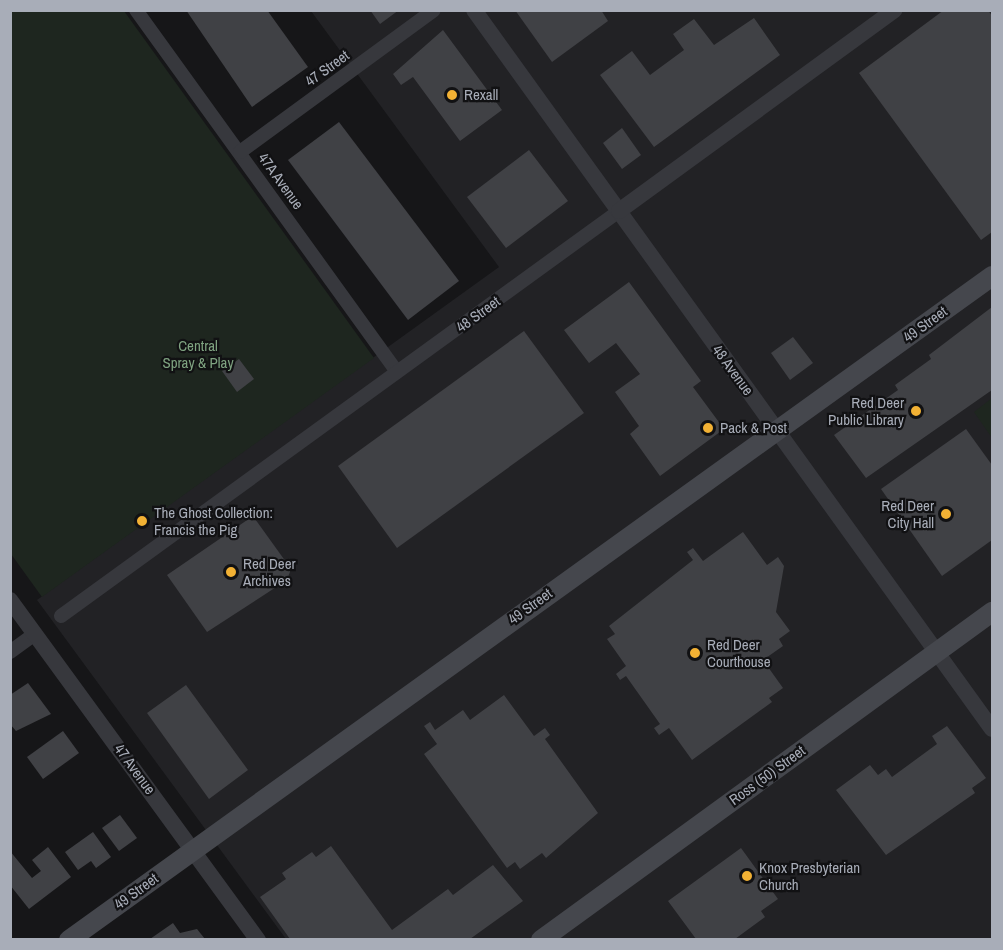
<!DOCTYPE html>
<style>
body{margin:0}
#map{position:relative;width:1003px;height:950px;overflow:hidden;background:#161618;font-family:"Archivo Narrow",sans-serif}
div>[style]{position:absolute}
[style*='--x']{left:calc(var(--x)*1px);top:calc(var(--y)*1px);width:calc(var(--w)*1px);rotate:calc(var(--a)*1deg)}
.built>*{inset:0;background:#222225}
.green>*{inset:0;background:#1e261f}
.building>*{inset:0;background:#404145}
.minor>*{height:14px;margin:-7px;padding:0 7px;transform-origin:7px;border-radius:7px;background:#37383d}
.tertiary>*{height:16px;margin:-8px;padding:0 8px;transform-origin:8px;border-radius:8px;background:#37383d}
.secondary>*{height:20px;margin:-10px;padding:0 10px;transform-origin:10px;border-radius:10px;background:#45474d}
.dots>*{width:16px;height:16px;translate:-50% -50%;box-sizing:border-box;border:3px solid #111113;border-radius:50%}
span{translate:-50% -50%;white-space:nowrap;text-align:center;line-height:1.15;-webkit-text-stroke:4.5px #111113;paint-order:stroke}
.street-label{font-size:15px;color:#a8adb8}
.poi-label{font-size:15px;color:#a8adb8}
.left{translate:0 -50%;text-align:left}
.right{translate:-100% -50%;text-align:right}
.park-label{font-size:15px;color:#7fa381}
.frame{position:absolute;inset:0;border:12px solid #a8adb8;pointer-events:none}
</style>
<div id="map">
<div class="built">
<i style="clip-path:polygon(311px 11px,992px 11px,992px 939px,286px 939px,37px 600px,499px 267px)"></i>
</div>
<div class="green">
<i style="clip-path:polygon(11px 11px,124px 11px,374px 358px,42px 597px,11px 554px)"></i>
<i style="clip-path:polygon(992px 398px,992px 438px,974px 412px)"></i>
</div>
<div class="building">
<i style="clip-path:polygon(186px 10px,267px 10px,308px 67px,252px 107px)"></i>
<i style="clip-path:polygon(370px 10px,399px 10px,380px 24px)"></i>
<i style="clip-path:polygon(515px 10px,601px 10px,608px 21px,552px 62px)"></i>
<i style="clip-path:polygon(944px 10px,988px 10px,992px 16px,992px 232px,981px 240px,859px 73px)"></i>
<i style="clip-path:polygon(754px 18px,780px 55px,654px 147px,600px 75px,632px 51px,650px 75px,684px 50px,673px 34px,694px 19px,714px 45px)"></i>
<i style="clip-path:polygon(443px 30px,502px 110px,460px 141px,413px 77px,401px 85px,393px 74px)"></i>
<i style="clip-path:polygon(339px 122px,459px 281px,408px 320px,288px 160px)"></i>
<i style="clip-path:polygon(622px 128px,641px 155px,622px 169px,603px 143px)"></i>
<i style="clip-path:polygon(529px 150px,568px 201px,506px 248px,467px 197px)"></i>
<i style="clip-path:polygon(629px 282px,701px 381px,693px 387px,724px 429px,660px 476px,630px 434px,639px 426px,615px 392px,640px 374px,616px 343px,589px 363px,564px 330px)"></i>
<i style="clip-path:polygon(992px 307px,992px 390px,866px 478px,834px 435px,898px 390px,895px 385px,931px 359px,929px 355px)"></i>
<i style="clip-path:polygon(524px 331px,584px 413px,397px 548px,338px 466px)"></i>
<i style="clip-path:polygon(793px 337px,813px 363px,790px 380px,771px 353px)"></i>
<i style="clip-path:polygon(239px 359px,254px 379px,237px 392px,222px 371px)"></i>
<i style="clip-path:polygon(966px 429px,992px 465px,992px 540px,942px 576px,881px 489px)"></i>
<i style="clip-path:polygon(253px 516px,291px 569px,287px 580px,207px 632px,167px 575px)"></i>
<i style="clip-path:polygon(743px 532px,767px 565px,778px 557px,784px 566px,776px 612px,790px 631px,779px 639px,783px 646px,763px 660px,783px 688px,769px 698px,772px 702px,692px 760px,669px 728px,659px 735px,654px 728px,660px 724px,626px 676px,620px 680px,616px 674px,626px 666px,607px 639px,615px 634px,609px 626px,693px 560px,687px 552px,693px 548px,703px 561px)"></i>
<i style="clip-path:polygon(28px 683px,51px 714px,16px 731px,10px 724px,10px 695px)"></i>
<i style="clip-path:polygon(186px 685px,248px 770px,209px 799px,147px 713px)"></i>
<i style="clip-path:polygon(504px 695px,534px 736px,545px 728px,550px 735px,545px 739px,598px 813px,546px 858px,542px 853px,520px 869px,515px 862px,507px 868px,424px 754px,437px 744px,424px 726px,430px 722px,435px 730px,463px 710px,470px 720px)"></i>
<i style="clip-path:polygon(947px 726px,986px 778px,972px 788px,975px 793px,886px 855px,836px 790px,870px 765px,878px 775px,886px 769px,892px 777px,937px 744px,932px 736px)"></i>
<i style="clip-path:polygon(63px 731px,79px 753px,43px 779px,27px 757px)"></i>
<i style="clip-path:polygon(120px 815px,137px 838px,119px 851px,102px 828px)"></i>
<i style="clip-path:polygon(93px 832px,111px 857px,96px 868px,91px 861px,78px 870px,65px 852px)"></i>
<i style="clip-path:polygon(331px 846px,392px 930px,448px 889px,453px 895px,493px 865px,523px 901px,470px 939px,290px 939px,260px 897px,286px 879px,282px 873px,312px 852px,316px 857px)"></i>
<i style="clip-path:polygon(48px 847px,71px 877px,29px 909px,10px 885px,10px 851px,32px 878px,41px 871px,32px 860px)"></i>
<i style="clip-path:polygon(741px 848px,778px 899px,761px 911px,765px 917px,735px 939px,696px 939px,668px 901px)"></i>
<i style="clip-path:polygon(173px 923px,180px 933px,197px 929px,205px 939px,150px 939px)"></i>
</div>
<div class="minor">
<i style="--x:136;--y:10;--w:446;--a:54.2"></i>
<i style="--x:240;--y:152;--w:240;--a:-36.2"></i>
<i style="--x:61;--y:616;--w:689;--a:-35.97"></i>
<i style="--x:10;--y:652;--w:31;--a:-36"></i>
</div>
<div class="tertiary">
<i style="--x:474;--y:10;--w:886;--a:54.23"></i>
<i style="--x:619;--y:211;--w:341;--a:-36.1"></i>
<i style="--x:10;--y:600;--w:421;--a:53.9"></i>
</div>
<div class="secondary">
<i style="--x:69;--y:940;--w:1137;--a:-35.73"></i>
<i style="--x:541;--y:940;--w:558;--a:-36.03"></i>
</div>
<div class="dots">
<i style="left:452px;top:95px;background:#f2b134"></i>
<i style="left:916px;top:411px;background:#f2b134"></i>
<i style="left:708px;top:428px;background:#f2b134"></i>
<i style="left:946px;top:514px;background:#f2b134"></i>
<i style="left:142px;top:521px;background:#f2b134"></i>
<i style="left:231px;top:572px;background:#f2b134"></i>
<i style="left:695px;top:653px;background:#f2b134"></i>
<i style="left:747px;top:876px;background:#f2b134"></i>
</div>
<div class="street-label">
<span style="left:327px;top:68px;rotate:-36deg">47 Street</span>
<span style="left:281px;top:181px;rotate:54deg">47A Avenue</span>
<span style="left:478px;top:314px;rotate:-36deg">48 Street</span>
<span style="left:925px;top:324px;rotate:-36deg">49 Street</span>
<span style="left:733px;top:370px;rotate:54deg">48 Avenue</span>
<span style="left:530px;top:606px;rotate:-36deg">49 Street</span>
<span style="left:135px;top:769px;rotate:54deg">47 Avenue</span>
<span style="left:767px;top:775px;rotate:-36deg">Ross (50) Street</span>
<span style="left:136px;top:891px;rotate:-36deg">49 Street</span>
</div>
<div class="poi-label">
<span class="left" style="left:464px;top:95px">Rexall</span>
<span class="right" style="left:904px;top:411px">Red Deer<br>Public Library</span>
<span class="left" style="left:720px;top:428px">Pack &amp; Post</span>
<span class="right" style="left:934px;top:514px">Red Deer<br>City Hall</span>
<span class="left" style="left:154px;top:521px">The Ghost Collection:<br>Francis the Pig</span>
<span class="left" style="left:243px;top:572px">Red Deer<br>Archives</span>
<span class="left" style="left:707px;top:653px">Red Deer<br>Courthouse</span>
<span class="left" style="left:759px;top:876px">Knox Presbyterian<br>Church</span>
</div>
<div class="park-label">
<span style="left:198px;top:354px">Central<br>Spray &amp; Play</span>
</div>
<div class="frame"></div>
</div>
